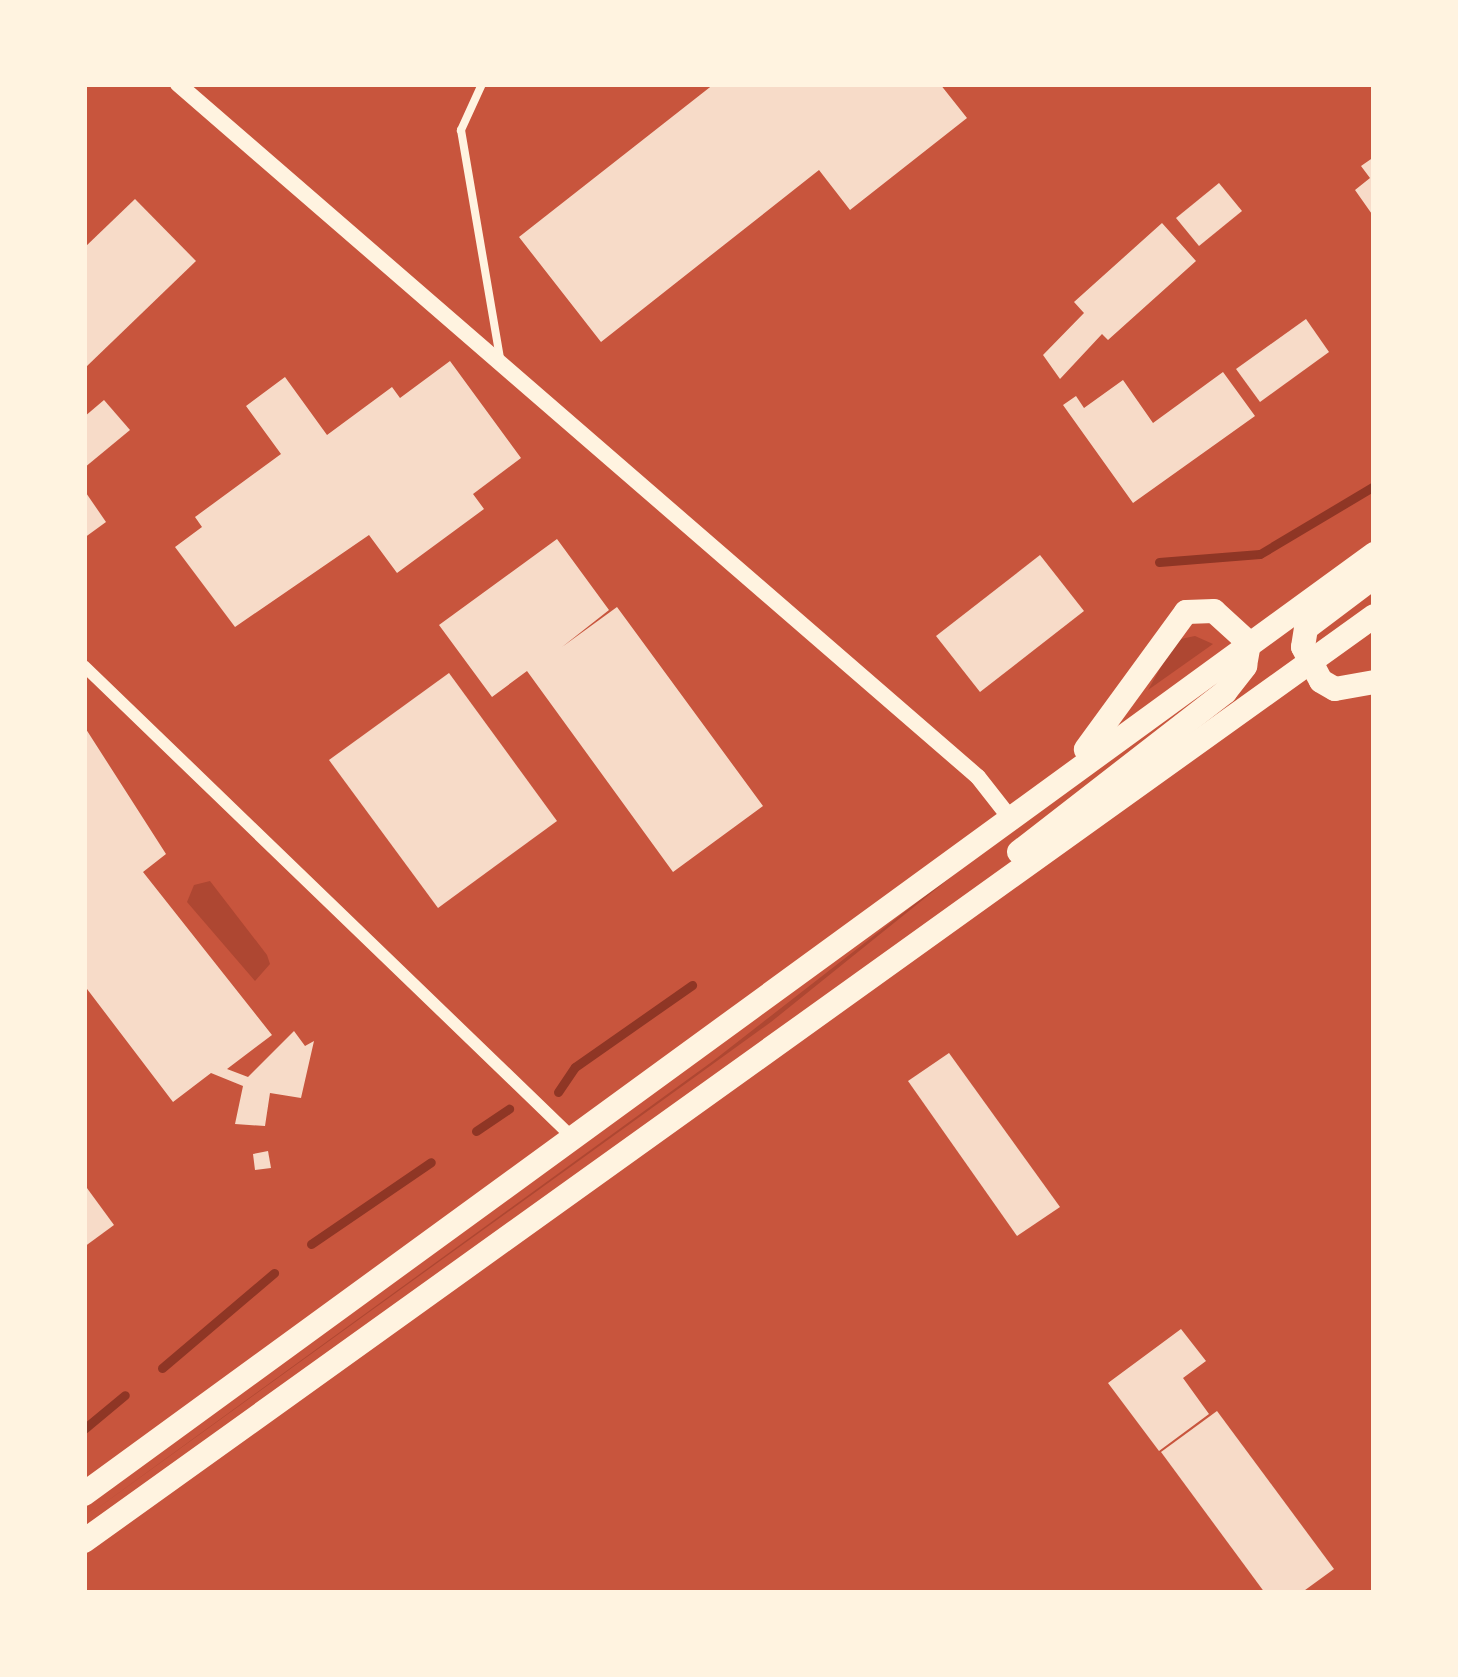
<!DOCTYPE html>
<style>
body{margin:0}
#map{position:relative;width:1458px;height:1677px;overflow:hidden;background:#c8553d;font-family:Arial,sans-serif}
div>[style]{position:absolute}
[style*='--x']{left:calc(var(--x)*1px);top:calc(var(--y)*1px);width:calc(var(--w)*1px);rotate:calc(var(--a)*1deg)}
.green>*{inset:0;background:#ae4732}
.stream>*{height:9px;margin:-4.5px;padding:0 4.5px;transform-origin:4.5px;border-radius:4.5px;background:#8f3625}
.building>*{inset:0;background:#f7dbc8}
.service>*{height:8px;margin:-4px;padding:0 4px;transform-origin:4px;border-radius:4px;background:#fff3e0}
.minor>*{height:12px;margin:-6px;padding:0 6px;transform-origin:6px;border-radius:6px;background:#fff3e0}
.tertiary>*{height:16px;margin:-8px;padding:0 8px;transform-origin:8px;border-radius:8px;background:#fff3e0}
.trunk>*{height:24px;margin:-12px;padding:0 12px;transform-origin:12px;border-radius:12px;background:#fff3e0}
span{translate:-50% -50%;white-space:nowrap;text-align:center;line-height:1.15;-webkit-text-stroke:9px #fff3e0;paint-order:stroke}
.frame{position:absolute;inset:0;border:87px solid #fff3e0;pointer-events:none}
</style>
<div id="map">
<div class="green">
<i style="clip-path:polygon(1195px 636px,1213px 644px,1148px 690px,1176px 640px)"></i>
<i style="clip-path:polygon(1002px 836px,771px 1022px,84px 1518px,713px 1061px)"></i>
<i style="clip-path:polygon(210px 881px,267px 955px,270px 964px,255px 981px,187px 902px,194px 885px)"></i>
</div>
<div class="stream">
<i style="--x:1159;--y:562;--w:101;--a:-4.5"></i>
<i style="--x:1260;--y:554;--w:133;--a:-30.8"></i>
<i style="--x:558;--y:1092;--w:30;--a:-56"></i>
<i style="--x:575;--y:1067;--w:143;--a:-35"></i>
<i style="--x:476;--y:1131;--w:40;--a:-34"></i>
<i style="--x:311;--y:1244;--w:145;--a:-34.3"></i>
<i style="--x:162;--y:1368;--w:147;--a:-40.3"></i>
<i style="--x:84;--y:1429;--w:53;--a:-39.7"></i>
</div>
<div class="building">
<i style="clip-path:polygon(714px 84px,940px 84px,967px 118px,850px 210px,819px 170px,601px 342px,519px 237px)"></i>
<i style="clip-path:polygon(1374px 157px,1374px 217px,1355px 190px,1370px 178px,1361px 166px)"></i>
<i style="clip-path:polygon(1219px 183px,1242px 211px,1199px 246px,1176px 218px)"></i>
<i style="clip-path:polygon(135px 199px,196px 261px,86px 367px,84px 248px)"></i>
<i style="clip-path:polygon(1162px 223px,1196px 261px,1108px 340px,1102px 334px,1060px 379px,1043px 355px,1084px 313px,1074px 302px)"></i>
<i style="clip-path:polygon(1306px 319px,1329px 352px,1260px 402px,1236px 369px)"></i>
<i style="clip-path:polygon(450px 361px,521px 458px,473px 494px,484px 509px,397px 573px,369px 535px,235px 627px,175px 547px,202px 527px,195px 517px,281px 454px,246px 406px,285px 377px,327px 435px,392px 387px,400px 398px)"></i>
<i style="clip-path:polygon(1223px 372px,1255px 416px,1133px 503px,1063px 405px,1076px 396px,1084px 408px,1123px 380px,1153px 423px)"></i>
<i style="clip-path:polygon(104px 400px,130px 430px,84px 468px,84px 417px)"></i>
<i style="clip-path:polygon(84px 490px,106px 522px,84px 538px)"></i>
<i style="clip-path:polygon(557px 539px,609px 610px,562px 647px,617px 607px,763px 806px,673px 872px,527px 671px,492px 697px,439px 625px)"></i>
<i style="clip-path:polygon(1040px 555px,1084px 611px,980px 692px,936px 636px)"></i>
<i style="clip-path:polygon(449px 673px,557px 821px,438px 908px,329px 760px)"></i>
<i style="clip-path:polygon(84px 726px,166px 854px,143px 872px,272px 1035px,227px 1069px,248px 1077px,294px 1031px,305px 1046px,314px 1041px,301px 1098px,270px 1093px,265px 1126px,235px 1124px,243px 1086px,211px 1073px,173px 1102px,84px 985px)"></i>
<i style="clip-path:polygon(949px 1053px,1060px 1207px,1017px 1236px,908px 1081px)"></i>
<i style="clip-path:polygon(268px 1151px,271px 1168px,255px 1170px,253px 1154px)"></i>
<i style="clip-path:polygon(84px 1184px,114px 1225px,84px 1247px)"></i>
<i style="clip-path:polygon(1181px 1329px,1206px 1361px,1183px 1378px,1209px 1414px,1159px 1451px,1108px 1383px)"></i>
<i style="clip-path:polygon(1217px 1411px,1334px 1569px,1301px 1593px,1265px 1593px,1161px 1452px)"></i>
</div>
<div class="service">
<i style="--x:482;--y:84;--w:51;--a:114.5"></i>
<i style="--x:461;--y:130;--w:232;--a:80.3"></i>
</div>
<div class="minor">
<i style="--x:84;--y:666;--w:678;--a:43.98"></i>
</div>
<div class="tertiary">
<i style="--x:178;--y:84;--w:1058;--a:40.9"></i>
<i style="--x:978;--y:777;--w:47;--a:51.9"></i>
</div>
<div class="trunk">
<i style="--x:1374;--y:577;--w:85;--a:143.1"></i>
<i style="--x:1306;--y:628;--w:19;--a:99"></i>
<i style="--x:1303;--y:647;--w:38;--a:62"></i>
<i style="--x:1321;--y:681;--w:16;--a:30"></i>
<i style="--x:1335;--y:689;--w:40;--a:-10"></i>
<i style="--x:1019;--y:852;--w:261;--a:-37.8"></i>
<i style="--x:1225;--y:692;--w:33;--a:-52"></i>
<i style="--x:1245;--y:666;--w:23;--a:-80"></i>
<i style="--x:1249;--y:643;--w:47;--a:-137.6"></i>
<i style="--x:1214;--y:611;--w:28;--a:178"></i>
<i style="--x:1186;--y:612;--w:170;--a:126.1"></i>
<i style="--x:84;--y:1494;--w:1596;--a:-36.08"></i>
<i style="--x:84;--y:1541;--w:1587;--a:-35.64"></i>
</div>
<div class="frame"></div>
</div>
